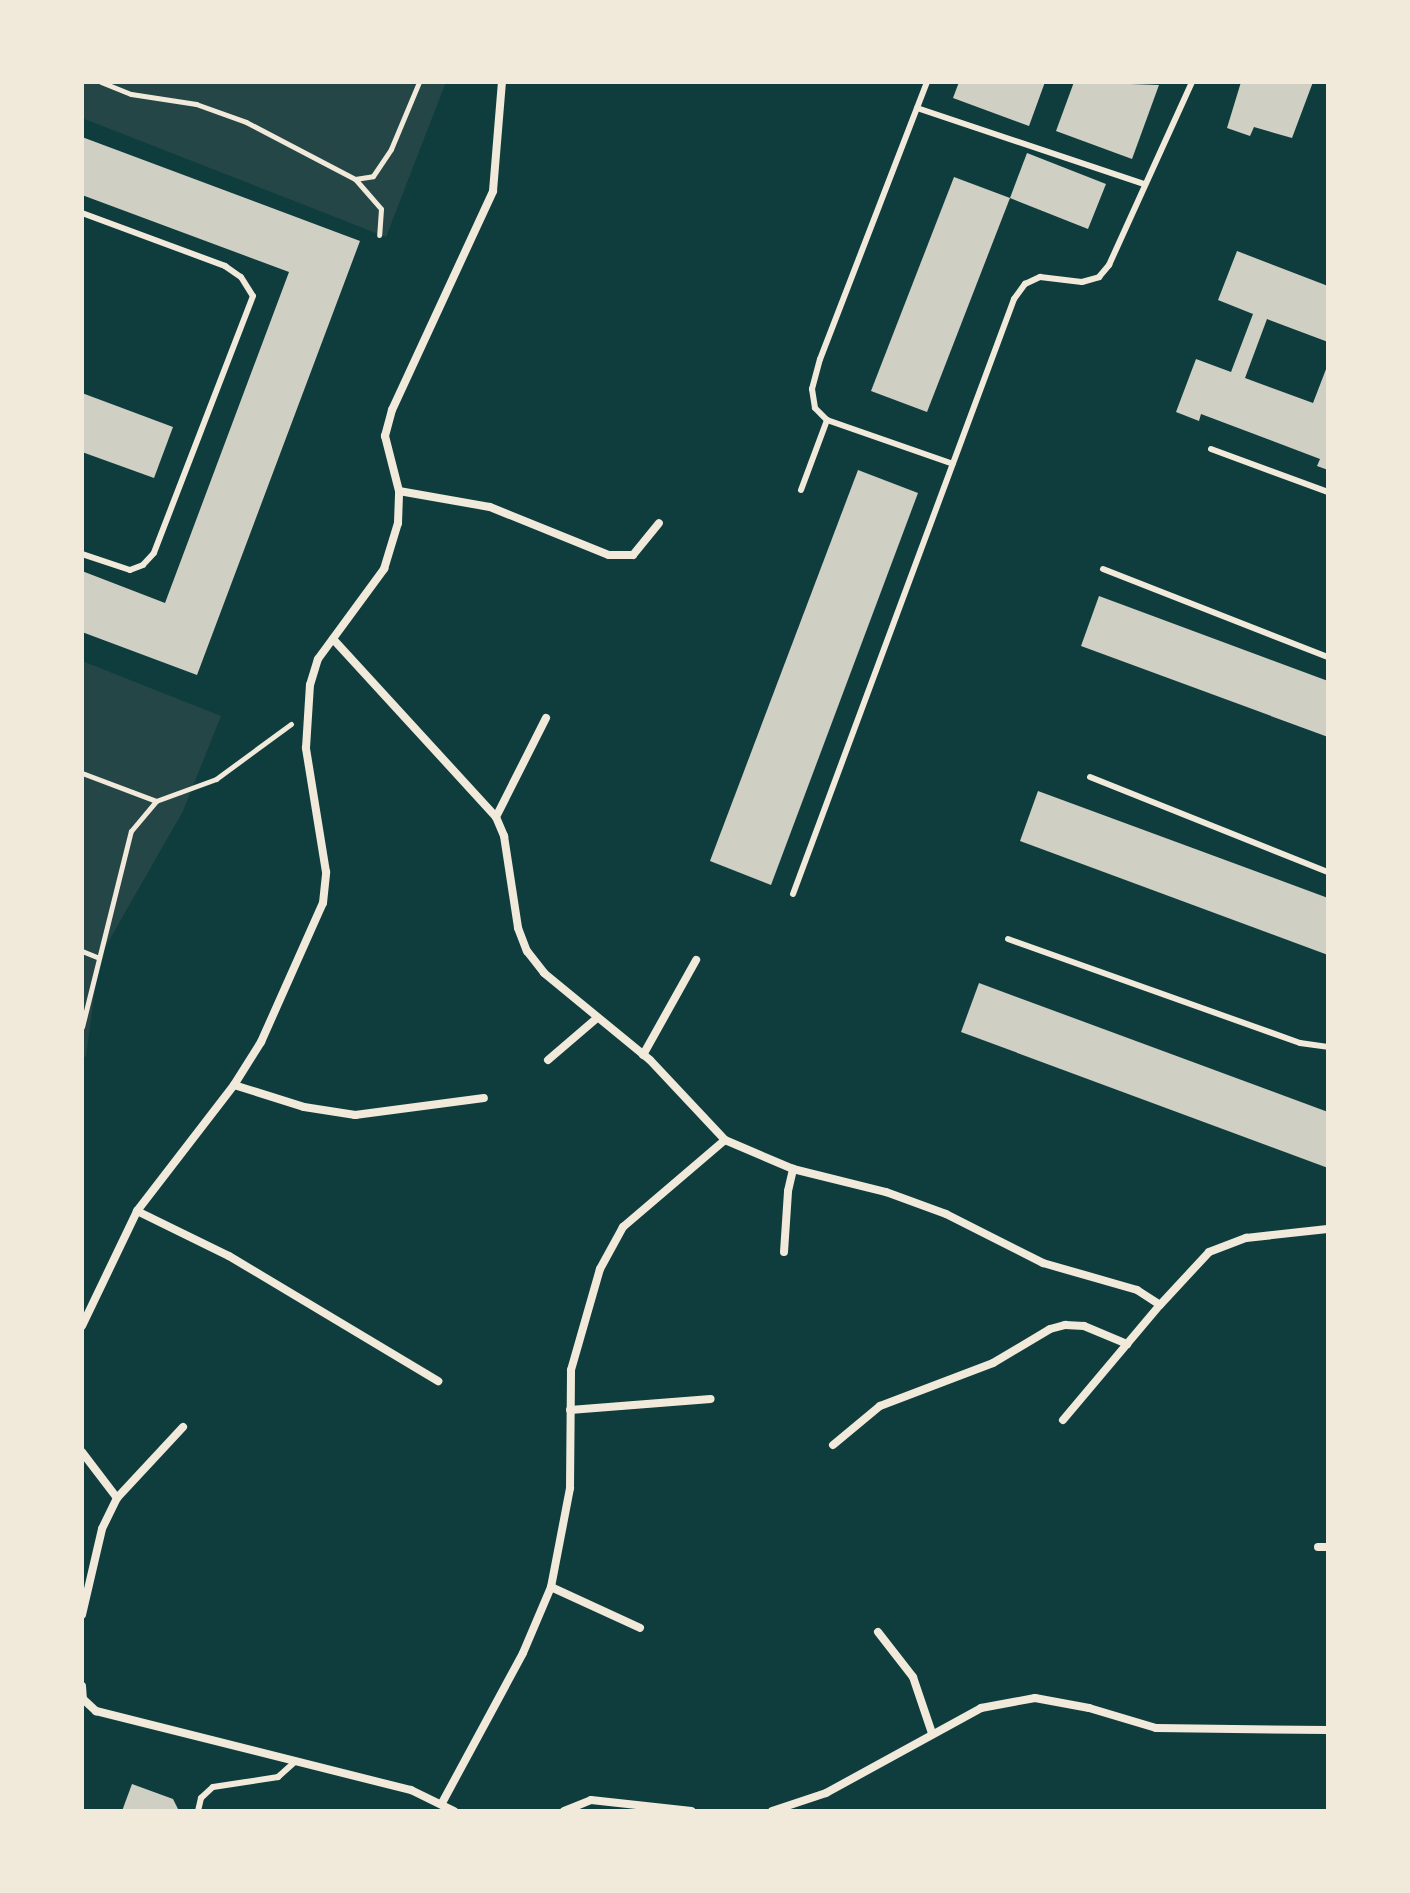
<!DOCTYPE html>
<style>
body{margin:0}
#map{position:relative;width:1410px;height:1893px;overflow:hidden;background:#0f3d3e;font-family:"Work Sans",sans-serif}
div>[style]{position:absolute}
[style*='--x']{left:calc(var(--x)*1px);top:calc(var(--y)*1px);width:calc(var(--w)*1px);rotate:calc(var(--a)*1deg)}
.green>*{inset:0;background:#244646}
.building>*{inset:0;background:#cfcfc3}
.path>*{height:5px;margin:-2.5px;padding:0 2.5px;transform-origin:2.5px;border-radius:2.5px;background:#f1e9da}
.service>*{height:6px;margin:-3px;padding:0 3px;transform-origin:3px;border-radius:3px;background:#f1e9da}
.minor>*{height:8px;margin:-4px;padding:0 4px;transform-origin:4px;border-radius:4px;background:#f1e9da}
span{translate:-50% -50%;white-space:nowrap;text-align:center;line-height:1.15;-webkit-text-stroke:7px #f1e9da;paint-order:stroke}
.frame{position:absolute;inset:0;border:84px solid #f1e9da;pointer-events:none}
</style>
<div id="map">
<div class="green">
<i style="clip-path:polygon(82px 82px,446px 82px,386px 237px,82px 118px)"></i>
<i style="clip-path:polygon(82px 661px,221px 716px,183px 811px,99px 958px,86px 1057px,82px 1056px)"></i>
</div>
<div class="building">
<i style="clip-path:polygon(959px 82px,1045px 82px,1029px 126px,953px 98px)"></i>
<i style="clip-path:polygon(1074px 82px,1159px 85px,1132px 159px,1056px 131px)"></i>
<i style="clip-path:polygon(1241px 82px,1313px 82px,1292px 138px,1254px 127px,1250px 136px,1227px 128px)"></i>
<i style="clip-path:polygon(82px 137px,360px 241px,197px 675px,82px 632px,82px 571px,165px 603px,289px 272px,82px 195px)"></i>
<i style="clip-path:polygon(1027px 153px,1106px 184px,1088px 229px,1010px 198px)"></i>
<i style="clip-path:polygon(954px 177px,1010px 198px,927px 412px,871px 391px)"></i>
<i style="clip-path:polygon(1237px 251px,1328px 286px,1328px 342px,1267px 319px,1245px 378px,1313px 403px,1328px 364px,1328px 470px,1317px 466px,1320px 459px,1201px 414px,1199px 421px,1176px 412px,1196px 359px,1231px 372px,1253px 314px,1218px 300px)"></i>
<i style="clip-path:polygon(82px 393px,173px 427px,154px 478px,82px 452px)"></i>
<i style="clip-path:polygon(858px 470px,918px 493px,771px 885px,710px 861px)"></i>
<i style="clip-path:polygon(1099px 596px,1328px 681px,1328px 737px,1081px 646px)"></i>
<i style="clip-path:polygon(1038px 791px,1328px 898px,1328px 955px,1020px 841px)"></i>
<i style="clip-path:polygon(979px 983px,1328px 1112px,1328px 1168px,961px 1032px)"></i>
<i style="clip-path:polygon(132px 1784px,173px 1799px,179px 1811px,122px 1811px)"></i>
</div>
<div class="path">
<i style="--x:101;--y:82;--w:32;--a:22"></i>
<i style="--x:131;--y:94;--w:66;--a:8.7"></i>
<i style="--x:196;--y:104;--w:53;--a:19.8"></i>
<i style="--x:246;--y:122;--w:123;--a:27.6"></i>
<i style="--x:355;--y:179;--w:18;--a:-9"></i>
<i style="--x:373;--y:176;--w:32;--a:-56"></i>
<i style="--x:391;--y:149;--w:73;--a:-67.3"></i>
<i style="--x:356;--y:180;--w:38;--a:49"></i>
<i style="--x:381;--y:209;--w:26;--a:94"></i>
<i style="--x:82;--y:773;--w:79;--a:20.7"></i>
<i style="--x:82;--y:951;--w:18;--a:22"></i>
<i style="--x:82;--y:1027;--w:202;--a:-76"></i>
<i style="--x:131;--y:831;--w:39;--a:-50"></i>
<i style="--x:156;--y:801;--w:64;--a:-20.1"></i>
<i style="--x:216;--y:779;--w:93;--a:-36.3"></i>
</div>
<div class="service">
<i style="--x:927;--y:82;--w:297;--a:111.1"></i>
<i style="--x:820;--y:359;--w:31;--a:105"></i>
<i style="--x:812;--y:389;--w:19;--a:81"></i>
<i style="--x:815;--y:408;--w:17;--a:45"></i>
<i style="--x:827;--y:420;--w:133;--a:19.2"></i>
<i style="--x:917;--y:108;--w:239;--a:18.5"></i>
<i style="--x:82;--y:213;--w:153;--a:20.3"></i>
<i style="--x:225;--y:266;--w:19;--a:35"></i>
<i style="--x:241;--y:277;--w:22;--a:58"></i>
<i style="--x:253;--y:296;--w:275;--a:111.1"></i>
<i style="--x:154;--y:553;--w:16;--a:133"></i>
<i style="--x:143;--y:565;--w:14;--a:159"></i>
<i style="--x:130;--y:570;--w:51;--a:-161.6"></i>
<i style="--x:1211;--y:449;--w:125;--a:20.2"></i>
<i style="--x:801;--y:490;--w:75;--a:-69.6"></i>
<i style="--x:1103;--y:569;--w:242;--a:21.4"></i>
<i style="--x:1090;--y:777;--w:256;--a:21.8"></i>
<i style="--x:793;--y:894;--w:635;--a:-69.62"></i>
<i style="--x:1014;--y:299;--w:19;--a:-54"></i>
<i style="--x:1025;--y:284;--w:17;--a:-25"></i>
<i style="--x:1040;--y:277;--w:42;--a:6.8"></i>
<i style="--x:1082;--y:282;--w:18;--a:-16"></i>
<i style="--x:1099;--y:277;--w:16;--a:-50"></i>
<i style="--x:1109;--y:265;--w:201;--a:-65.6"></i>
<i style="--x:1008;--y:939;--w:310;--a:19.6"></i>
<i style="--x:1300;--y:1043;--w:28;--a:8"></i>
<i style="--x:198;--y:1811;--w:13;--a:-77"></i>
<i style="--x:201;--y:1798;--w:16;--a:-43"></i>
<i style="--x:213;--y:1787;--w:66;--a:-8.7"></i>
<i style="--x:278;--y:1777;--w:24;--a:-42"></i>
</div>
<div class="minor">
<i style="--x:399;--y:491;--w:92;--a:10"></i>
<i style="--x:490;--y:507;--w:128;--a:22"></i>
<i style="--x:609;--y:555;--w:24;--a:0"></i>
<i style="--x:633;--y:555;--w:41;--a:-50.9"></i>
<i style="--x:333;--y:639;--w:241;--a:47.5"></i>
<i style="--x:496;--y:817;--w:21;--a:67"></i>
<i style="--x:504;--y:836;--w:93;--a:81.3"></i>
<i style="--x:518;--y:928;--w:25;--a:69"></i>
<i style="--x:527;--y:951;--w:28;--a:52"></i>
<i style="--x:544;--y:973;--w:137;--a:39.4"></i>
<i style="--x:650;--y:1060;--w:110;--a:46.8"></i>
<i style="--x:725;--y:1140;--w:74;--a:23.1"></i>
<i style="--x:793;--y:1169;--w:96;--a:13.9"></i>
<i style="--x:886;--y:1192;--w:64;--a:20.1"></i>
<i style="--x:946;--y:1214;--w:109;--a:26.8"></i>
<i style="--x:1043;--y:1263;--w:98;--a:16"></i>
<i style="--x:1137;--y:1290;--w:27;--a:33"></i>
<i style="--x:1160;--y:1305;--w:72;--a:-47.2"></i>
<i style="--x:1209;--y:1252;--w:40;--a:-21"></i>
<i style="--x:1246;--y:1238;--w:82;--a:-6.3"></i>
<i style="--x:496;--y:817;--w:111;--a:-63.2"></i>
<i style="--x:643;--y:1055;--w:109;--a:-60.8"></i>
<i style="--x:548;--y:1060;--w:65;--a:-40.6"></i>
<i style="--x:234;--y:1085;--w:73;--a:17.4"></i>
<i style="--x:304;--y:1107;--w:52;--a:8.9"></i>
<i style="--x:355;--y:1115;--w:130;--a:-7.5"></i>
<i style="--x:137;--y:1211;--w:102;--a:26.1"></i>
<i style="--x:229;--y:1256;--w:244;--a:30.9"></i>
<i style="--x:784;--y:1252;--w:61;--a:-86.2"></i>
<i style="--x:788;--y:1191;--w:23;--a:-77"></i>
<i style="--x:82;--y:1326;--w:127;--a:-64.4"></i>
<i style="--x:137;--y:1211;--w:159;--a:-52.4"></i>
<i style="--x:234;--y:1085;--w:51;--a:-57.9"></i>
<i style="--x:261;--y:1042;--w:152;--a:-66"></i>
<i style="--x:323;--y:903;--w:31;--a:-84"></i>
<i style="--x:326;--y:872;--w:126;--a:-99.2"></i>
<i style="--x:306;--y:748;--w:63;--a:-86.4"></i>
<i style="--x:310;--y:685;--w:27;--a:-73"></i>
<i style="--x:318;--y:659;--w:112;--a:-53.7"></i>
<i style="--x:384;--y:569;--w:48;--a:-73.1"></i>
<i style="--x:398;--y:523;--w:32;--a:-88"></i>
<i style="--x:399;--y:491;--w:57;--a:-104.3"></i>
<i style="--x:385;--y:436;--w:27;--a:-75"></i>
<i style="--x:392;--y:410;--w:241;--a:-65.2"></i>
<i style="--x:493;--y:191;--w:109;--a:-85.3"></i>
<i style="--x:570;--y:1410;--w:141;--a:-4.5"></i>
<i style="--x:1063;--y:1420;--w:150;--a:-49.9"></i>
<i style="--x:833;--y:1445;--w:61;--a:-39.7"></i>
<i style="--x:880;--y:1406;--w:121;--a:-20.8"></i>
<i style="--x:993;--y:1363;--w:66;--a:-30.8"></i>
<i style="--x:1050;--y:1329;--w:16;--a:-15"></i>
<i style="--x:1065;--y:1325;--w:19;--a:3"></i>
<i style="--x:1084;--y:1326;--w:47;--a:22.7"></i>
<i style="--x:82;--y:1452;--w:58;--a:52.7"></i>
<i style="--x:117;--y:1498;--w:34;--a:116"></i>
<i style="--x:102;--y:1529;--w:88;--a:103.1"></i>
<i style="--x:117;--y:1498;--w:97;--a:-47.1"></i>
<i style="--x:1318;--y:1547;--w:10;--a:0"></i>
<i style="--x:551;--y:1587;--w:98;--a:24.7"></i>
<i style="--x:878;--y:1632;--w:57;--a:52.1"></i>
<i style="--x:913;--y:1677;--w:59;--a:71.3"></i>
<i style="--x:82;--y:1686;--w:13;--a:86"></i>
<i style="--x:83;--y:1699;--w:18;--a:43"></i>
<i style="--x:96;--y:1711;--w:325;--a:14.1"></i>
<i style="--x:411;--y:1790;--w:48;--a:26"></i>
<i style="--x:442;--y:1803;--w:170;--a:-61.6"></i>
<i style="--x:523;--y:1653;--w:72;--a:-67"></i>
<i style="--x:551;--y:1587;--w:101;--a:-79.1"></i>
<i style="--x:570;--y:1488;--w:118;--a:-89.5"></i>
<i style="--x:571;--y:1370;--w:105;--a:-74"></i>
<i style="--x:600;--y:1269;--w:48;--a:-61.3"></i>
<i style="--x:623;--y:1227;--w:134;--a:-40.5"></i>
<i style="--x:564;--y:1811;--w:29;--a:-22"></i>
<i style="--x:591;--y:1800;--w:101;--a:6.3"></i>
<i style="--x:772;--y:1811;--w:57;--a:-18.4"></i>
<i style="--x:826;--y:1793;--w:177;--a:-28.7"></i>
<i style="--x:981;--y:1708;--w:55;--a:-10.5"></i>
<i style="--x:1035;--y:1698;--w:55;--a:10.5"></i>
<i style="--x:1089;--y:1708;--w:70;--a:16.6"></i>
<i style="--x:1156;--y:1728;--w:172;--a:0.7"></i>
</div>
<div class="frame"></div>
</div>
